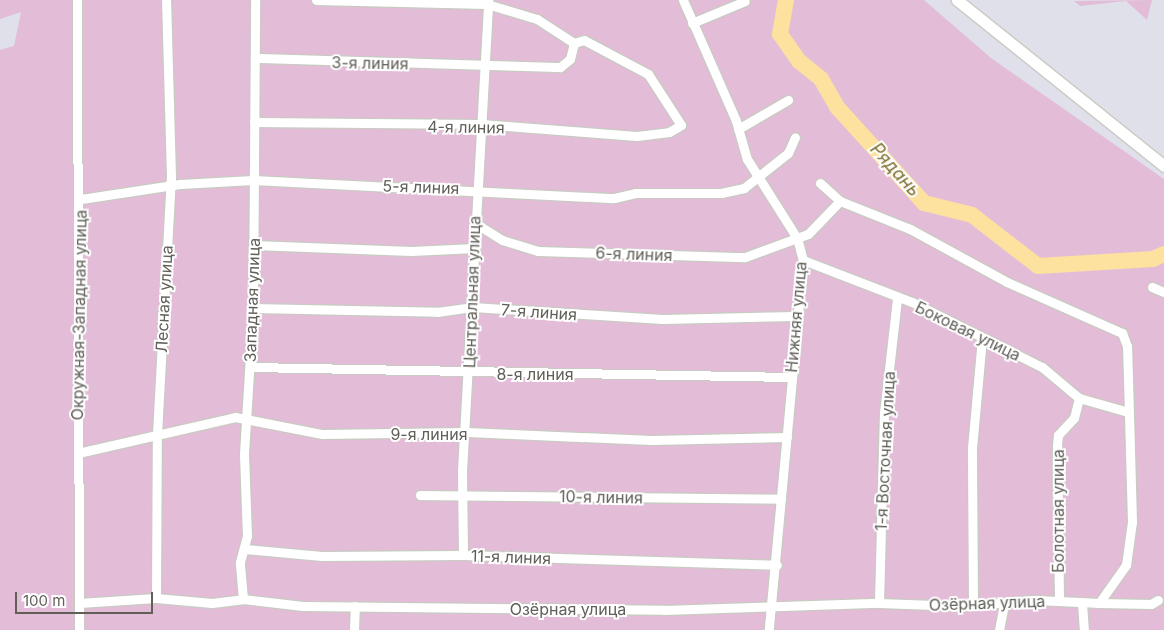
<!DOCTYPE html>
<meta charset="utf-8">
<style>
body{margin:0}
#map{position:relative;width:1164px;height:630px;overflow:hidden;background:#e0e0eb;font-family:Inter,sans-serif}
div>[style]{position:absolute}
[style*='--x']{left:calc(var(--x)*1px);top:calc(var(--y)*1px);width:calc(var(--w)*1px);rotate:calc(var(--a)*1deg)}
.green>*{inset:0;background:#e3bcd8}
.river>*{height:16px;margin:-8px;padding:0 8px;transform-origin:8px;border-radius:8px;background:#fce19f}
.roads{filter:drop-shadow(1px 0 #cacac3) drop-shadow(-1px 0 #cacac3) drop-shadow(0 1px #cacac3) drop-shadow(0 -1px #cacac3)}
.minor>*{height:9px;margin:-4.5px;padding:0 4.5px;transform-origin:4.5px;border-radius:4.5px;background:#fff}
.tertiary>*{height:11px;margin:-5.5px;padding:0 5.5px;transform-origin:5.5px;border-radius:5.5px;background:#fff}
span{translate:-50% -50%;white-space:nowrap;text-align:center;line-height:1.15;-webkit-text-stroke:4px #fff;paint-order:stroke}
.street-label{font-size:16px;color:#605f58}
.water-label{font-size:18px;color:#817132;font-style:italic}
.scale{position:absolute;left:15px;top:592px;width:138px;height:22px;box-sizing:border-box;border:2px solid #605f58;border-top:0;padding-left:6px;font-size:15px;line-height:18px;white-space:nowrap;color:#605f58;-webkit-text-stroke:4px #fff;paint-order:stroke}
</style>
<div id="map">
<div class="green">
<i style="clip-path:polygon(0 0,924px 0,991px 58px,1164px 179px,1164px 630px,0 630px,0 50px,14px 46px,21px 12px,0 19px)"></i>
<i style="clip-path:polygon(1152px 0,1147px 20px,1126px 1px,1080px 6px,1074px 1px)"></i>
</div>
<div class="river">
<i style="--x:786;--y:0;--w:35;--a:100"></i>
<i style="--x:780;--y:34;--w:33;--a:55"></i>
<i style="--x:799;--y:61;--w:28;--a:39"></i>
<i style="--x:821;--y:79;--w:32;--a:60"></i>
<i style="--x:837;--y:107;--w:130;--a:47.8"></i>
<i style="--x:924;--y:203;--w:49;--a:14"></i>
<i style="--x:972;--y:215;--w:83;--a:37.7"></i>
<i style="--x:1038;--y:266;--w:115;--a:-3.5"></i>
<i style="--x:1153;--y:259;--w:12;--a:-24"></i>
</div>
<div class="roads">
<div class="minor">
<i style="--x:77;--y:0;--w:630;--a:89.82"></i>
<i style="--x:316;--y:0;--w:171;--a:1.3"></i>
<i style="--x:487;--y:4;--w:52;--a:16.7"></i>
<i style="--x:537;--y:19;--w:44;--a:33"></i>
<i style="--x:683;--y:0;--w:132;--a:66.3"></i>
<i style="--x:736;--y:121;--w:40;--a:74"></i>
<i style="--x:747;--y:159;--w:93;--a:57.7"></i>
<i style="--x:797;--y:238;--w:23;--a:75"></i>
<i style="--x:803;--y:260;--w:372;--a:95.3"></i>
<i style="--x:692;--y:23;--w:57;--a:-22.5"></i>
<i style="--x:254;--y:122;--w:227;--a:0.5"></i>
<i style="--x:481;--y:124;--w:156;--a:4.4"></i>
<i style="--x:637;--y:136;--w:32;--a:-7"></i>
<i style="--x:669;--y:132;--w:14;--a:-30"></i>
<i style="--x:681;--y:125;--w:61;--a:-122.9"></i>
<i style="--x:648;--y:74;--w:72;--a:-152"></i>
<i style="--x:584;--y:40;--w:10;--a:163"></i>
<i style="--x:574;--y:43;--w:16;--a:104"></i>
<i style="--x:570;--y:59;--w:13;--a:141"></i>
<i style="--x:560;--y:67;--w:304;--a:-178.3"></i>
<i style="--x:738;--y:129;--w:58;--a:-30.1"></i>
<i style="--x:81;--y:199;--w:100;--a:-8.6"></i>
<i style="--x:180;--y:184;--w:73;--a:-3.1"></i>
<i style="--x:253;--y:180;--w:361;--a:2.9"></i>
<i style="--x:614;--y:198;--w:22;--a:-13"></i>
<i style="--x:635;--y:193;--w:86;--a:0"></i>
<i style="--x:721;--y:193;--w:24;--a:-12"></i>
<i style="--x:744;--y:188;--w:56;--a:-38.5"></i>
<i style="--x:788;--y:153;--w:17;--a:-66"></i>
<i style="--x:475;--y:223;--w:32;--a:32"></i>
<i style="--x:502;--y:240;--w:38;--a:17"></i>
<i style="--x:538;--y:251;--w:207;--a:1.7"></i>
<i style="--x:745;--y:257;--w:67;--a:-20.1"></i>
<i style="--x:808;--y:234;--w:46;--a:-45.9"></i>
<i style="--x:254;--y:245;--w:157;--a:2.2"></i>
<i style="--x:411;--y:251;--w:64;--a:-2.7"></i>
<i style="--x:803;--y:260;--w:117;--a:21.1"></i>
<i style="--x:912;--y:302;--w:145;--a:26.6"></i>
<i style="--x:1042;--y:367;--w:48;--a:40"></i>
<i style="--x:1079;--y:398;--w:48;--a:15.8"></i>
<i style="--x:1152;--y:287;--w:13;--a:23"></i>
<i style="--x:253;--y:308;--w:184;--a:1.2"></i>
<i style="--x:437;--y:312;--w:35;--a:-8"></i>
<i style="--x:472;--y:307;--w:191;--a:3.6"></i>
<i style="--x:663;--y:319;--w:132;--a:-1.3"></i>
<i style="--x:250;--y:367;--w:540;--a:1.06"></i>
<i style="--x:78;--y:453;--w:161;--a:-12.9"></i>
<i style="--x:235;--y:417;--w:89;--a:11.1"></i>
<i style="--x:322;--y:434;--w:145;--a:-0.8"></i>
<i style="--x:467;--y:432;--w:185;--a:2.5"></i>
<i style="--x:652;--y:440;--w:135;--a:-1.3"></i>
<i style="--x:420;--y:495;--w:361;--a:0.6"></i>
<i style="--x:245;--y:549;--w:77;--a:5.2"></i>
<i style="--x:322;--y:556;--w:141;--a:-0.4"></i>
<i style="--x:463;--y:555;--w:314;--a:1.8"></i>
<i style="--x:463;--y:555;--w:84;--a:-90.7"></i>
<i style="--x:462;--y:471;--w:472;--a:-86.8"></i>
<i style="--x:156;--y:598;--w:164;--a:-89.7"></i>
<i style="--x:157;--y:434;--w:257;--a:-86.9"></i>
<i style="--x:171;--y:177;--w:177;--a:-91.6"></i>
<i style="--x:243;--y:599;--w:37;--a:-95"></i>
<i style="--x:240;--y:562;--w:27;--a:-75"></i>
<i style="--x:247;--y:536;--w:82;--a:-92.1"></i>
<i style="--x:244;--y:454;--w:146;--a:-86.5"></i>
<i style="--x:253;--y:308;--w:308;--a:-89.6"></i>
<i style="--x:1059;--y:601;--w:155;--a:-90.7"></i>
<i style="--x:1057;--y:446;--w:11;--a:-85"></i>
<i style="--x:1058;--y:435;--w:23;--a:-47"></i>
<i style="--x:1074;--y:418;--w:21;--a:-76"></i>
<i style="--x:79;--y:603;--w:77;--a:-3.7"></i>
<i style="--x:156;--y:598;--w:56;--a:5.1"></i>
<i style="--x:212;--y:603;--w:31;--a:-7"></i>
<i style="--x:243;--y:599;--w:60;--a:6.7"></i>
<i style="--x:303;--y:606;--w:361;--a:0.6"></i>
<i style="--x:664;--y:610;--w:215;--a:-1.9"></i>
<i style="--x:879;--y:603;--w:83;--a:2.1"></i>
<i style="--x:962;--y:606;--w:74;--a:-4.6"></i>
<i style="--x:1036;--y:600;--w:63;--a:2.7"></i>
<i style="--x:1099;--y:603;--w:47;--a:-54.6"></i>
<i style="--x:1126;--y:565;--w:43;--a:-82.1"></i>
<i style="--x:1132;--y:522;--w:176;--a:-91.6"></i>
<i style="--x:1127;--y:346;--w:14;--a:-111"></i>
<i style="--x:1122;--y:333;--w:126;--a:-156.1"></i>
<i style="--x:1007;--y:282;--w:111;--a:-151.3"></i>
<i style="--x:910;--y:229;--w:75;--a:-158.2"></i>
<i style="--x:840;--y:201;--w:27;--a:-138"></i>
<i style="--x:879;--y:603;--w:190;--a:-88.5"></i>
<i style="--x:884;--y:413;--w:115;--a:-83.5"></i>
<i style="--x:973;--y:603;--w:155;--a:-90.4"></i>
<i style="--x:972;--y:448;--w:110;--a:-84.8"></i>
<i style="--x:1082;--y:603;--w:27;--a:86"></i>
<i style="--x:1099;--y:603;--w:52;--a:1.1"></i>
<i style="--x:1151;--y:604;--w:8;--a:-30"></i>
<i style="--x:354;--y:630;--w:24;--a:-88"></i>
<i style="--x:999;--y:630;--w:26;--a:-79"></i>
</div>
<div class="tertiary">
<i style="--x:957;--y:0;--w:265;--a:38.7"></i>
</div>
</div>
<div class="street-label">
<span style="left:370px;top:63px;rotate:1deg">3-я линия</span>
<span style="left:466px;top:127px;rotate:1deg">4-я линия</span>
<span style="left:421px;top:187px;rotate:2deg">5-я линия</span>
<span style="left:634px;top:254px;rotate:2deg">6-я линия</span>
<span style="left:472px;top:292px;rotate:-88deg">Центральная улица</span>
<span style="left:164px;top:299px;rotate:-87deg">Лесная улица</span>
<span style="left:252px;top:300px;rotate:-88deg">Западная улица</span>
<span style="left:539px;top:312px;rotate:4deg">7-я линия</span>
<span style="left:79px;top:315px;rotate:-89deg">Окружная-Западная улица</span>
<span style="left:796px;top:317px;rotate:-85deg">Нижняя улица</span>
<span style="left:968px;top:331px;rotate:26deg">Боковая улица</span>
<span style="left:535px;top:374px">8-я линия</span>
<span style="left:429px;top:434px">9-я линия</span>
<span style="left:885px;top:451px;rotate:-87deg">1-я Восточная улица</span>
<span style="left:601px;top:497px;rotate:1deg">10-я линия</span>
<span style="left:1058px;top:511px;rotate:-90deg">Болотная улица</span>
<span style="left:511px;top:557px;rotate:2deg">11-я линия</span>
<span style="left:987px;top:603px;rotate:-2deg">Озёрная улица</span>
<span style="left:568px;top:609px">Озёрная улица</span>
</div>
<div class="water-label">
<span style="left:895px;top:170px;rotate:48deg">Рядань</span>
</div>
<div class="scale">100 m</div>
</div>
